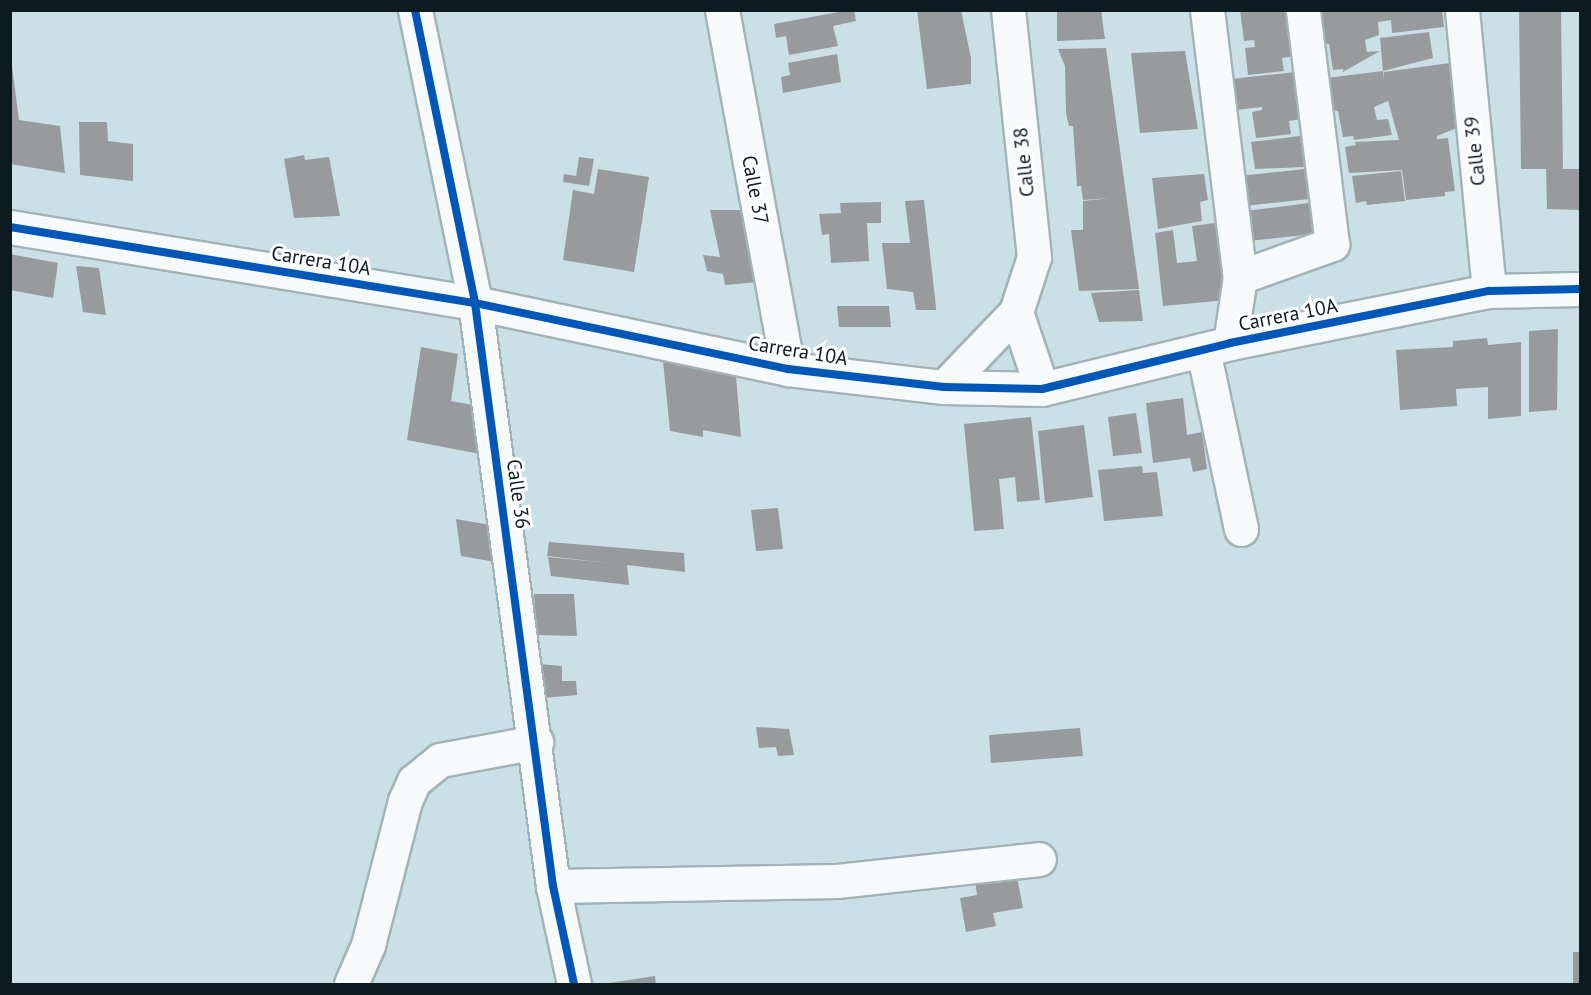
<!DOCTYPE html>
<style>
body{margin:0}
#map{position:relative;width:1591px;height:995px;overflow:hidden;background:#cae0e6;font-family:"PT Sans",sans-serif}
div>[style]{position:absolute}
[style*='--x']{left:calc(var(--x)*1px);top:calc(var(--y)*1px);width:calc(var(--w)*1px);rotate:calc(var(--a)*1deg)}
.building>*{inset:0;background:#979b9d}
.roads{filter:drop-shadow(2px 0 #a2b3b7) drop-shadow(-2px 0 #a2b3b7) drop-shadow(0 2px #a2b3b7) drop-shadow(0 -2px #a2b3b7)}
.street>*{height:33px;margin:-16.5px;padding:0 16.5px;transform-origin:16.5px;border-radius:16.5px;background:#f7fafb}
.secondary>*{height:33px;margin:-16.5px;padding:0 16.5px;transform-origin:16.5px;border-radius:16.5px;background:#f7fafb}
.cycleway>*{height:8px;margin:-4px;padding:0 4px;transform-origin:4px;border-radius:4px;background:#0057b8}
span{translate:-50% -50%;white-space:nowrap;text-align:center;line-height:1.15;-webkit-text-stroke:6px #fff;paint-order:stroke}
.street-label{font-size:20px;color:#0c1b1f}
.frame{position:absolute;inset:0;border:12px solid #0c1b1f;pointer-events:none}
</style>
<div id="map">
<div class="building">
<i style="clip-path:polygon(849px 10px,854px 10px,856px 21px,833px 26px,838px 46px,789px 55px,786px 36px,776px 38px,774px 24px)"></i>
<i style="clip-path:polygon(917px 10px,961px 10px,971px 58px,971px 84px,927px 89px)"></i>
<i style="clip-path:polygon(1057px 10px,1101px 10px,1105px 39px,1057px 41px)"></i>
<i style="clip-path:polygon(1240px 10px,1289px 10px,1295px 56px,1282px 58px,1284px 71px,1248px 75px,1245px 48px,1255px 47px,1254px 40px,1244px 41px)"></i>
<i style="clip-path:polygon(1442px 10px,1444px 27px,1392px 33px,1391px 20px,1378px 22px,1379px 35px,1365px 40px,1367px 52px,1380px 51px,1343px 72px,1343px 69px,1333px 70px,1329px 44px,1314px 42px,1310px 12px)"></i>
<i style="clip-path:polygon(1519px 10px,1561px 10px,1563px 169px,1580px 169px,1580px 210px,1547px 209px,1546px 169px,1521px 169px)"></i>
<i style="clip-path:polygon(1429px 32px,1433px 58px,1383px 71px,1384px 79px,1384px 72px,1450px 63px,1457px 128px,1437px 136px,1437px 139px,1448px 138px,1455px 191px,1445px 192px,1445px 196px,1406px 200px,1402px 170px,1349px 173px,1345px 147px,1356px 145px,1355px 142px,1399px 140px,1388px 101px,1374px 107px,1377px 120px,1388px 119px,1392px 135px,1354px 140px,1353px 136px,1343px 137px,1338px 111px,1322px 109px,1318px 79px,1383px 71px,1380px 38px)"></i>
<i style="clip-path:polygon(1106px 48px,1139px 289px,1079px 291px,1071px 230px,1083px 230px,1083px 201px,1110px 198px,1083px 200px,1081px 186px,1077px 186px,1073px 126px,1069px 126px,1066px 113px,1065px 66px,1058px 49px)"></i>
<i style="clip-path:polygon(10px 50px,19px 120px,60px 126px,65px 173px,10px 164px)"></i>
<i style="clip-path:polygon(1185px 51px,1198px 129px,1140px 133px,1131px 53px)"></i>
<i style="clip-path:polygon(837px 54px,841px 82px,783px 93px,781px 77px,790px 75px,788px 63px)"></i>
<i style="clip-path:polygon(1296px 72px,1302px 119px,1289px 121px,1291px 134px,1256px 138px,1252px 112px,1262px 110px,1262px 107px,1235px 110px,1231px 79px)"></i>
<i style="clip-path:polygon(79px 122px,107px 122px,108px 141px,133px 144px,133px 181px,80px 175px)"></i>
<i style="clip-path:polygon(1300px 136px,1304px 167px,1255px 169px,1251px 142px)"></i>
<i style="clip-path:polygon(304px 155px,305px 160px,329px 157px,340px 216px,294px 218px,284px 159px)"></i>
<i style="clip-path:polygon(579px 157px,594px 159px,589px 186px,563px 182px,564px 174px,576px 176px)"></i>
<i style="clip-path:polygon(598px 169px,649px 177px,634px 272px,563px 260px,573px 190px,594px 194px)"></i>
<i style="clip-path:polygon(1305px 169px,1309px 199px,1243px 206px,1239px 176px)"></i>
<i style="clip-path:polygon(1401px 171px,1405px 201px,1367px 205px,1366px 201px,1356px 203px,1352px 176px)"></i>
<i style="clip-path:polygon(1204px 174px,1208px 200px,1200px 202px,1202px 221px,1158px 229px,1152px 178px)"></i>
<i style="clip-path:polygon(924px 200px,936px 307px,936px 310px,916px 310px,913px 292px,887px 289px,882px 243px,910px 243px,905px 201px)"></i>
<i style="clip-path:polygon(881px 202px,881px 223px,867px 223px,869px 261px,831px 263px,829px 234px,822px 235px,819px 214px,841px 213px,840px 203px)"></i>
<i style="clip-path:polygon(1309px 203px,1313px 234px,1248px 241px,1245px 211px)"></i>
<i style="clip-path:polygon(710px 210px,745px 210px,759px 282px,725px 285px,723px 274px,707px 271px,703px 255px,720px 257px)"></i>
<i style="clip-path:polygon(1215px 223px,1227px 300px,1163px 306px,1155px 233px,1173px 230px,1177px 263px,1197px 261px,1192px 226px)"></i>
<i style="clip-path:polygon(10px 254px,58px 263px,53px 298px,10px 290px)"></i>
<i style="clip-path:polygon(76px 266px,99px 268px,106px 315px,83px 312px)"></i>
<i style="clip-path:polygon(1139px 290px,1143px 321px,1099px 322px,1091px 293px)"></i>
<i style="clip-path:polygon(837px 306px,889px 306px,891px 327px,839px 327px)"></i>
<i style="clip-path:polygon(1558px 329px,1557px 410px,1529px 412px,1529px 331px)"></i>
<i style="clip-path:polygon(1487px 338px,1488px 345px,1521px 342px,1521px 416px,1488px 419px,1488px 387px,1456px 389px,1457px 406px,1400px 410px,1396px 350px,1453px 347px,1453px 341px)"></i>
<i style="clip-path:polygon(421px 347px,458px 354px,451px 401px,473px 405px,480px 454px,407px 440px)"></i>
<i style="clip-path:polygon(663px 361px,736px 376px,741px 437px,703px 430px,703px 437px,670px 431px)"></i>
<i style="clip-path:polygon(1183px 398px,1187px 435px,1202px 432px,1207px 469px,1193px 472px,1190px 458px,1153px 463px,1146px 403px)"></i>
<i style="clip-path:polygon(1136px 413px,1142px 453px,1113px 456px,1108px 417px)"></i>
<i style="clip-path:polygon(1031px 417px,1040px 500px,1017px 502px,1015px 477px,999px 479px,1004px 529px,974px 531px,964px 424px)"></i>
<i style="clip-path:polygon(1084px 425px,1093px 497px,1045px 503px,1038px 431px)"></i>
<i style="clip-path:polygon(1142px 466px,1143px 473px,1157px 472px,1163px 516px,1104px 521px,1098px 470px)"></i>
<i style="clip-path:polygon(778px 508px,783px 549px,756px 551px,751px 510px)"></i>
<i style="clip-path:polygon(456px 519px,490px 525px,495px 562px,461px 556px)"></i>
<i style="clip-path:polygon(549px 542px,684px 553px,685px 572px,627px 565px,629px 585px,551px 576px,548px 557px,609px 563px,547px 556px)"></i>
<i style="clip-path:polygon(534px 594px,574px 594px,577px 636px,537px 635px)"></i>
<i style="clip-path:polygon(540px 664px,562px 666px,562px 681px,576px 681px,577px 695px,544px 698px)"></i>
<i style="clip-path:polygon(756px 727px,789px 729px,794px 755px,778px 756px,776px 747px,759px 748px)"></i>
<i style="clip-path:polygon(1080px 728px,1083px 756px,991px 763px,989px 735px)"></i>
<i style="clip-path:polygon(1016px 872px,1023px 908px,993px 913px,996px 926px,966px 932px,960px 898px,977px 895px,975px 880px)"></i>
<i style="clip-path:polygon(1573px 952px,1580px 952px,1580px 984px,1573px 984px)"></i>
<i style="clip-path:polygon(655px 976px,656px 984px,609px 984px,609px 983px)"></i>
</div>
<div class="roads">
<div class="street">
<i style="--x:415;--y:10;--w:299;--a:78.4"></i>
<i style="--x:475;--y:303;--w:588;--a:82.38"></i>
<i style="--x:553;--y:886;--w:100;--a:77.9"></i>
<i style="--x:722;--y:10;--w:365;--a:79.6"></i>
<i style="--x:1207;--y:10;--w:269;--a:83"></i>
<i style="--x:1240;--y:277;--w:67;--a:98.6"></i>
<i style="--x:1462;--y:10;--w:282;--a:84.5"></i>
<i style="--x:1240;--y:277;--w:98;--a:-19.7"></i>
<i style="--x:1332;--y:244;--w:236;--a:-97.1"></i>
<i style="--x:1016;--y:312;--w:81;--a:71.3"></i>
<i style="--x:1203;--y:350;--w:183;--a:78"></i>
<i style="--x:944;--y:387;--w:104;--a:-46.2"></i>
<i style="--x:1016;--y:312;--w:58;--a:-71.9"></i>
<i style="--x:1034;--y:257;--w:248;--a:-96"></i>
<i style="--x:553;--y:886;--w:284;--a:-1"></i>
<i style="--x:837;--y:881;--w:203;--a:-6.2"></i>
<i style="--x:351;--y:984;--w:43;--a:-66.4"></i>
<i style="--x:368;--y:945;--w:149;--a:-75.6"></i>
<i style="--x:405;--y:801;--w:22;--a:-66"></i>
<i style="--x:414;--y:781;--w:33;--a:-39"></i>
<i style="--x:440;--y:760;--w:98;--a:-10.6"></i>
</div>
<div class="secondary">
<i style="--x:10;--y:227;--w:471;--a:9.3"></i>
<i style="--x:475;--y:303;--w:320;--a:11.9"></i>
<i style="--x:788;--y:369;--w:157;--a:6.6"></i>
<i style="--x:944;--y:387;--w:98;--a:1.2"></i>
<i style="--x:1042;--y:389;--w:194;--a:-13.7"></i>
<i style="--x:1230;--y:343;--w:264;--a:-11.4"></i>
<i style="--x:1489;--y:291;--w:91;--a:-1.3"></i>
</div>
</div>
<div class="cycleway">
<i style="--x:415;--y:10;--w:299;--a:78.4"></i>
<i style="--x:475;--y:303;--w:588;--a:82.38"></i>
<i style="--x:553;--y:886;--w:100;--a:77.9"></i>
<i style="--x:10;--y:227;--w:471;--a:9.3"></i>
<i style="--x:475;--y:303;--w:320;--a:11.9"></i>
<i style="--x:788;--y:369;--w:157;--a:6.6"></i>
<i style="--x:944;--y:387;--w:98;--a:1.2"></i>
<i style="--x:1042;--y:389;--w:194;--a:-13.7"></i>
<i style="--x:1230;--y:343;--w:264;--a:-11.4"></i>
<i style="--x:1489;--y:291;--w:91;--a:-1.3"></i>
</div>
<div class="street-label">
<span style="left:1475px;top:151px;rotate:-96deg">Calle 39</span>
<span style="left:1024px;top:162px;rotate:-96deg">Calle 38</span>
<span style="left:755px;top:190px;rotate:79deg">Calle 37</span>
<span style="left:321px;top:261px;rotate:9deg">Carrera 10A</span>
<span style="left:1288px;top:315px;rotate:-11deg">Carrera 10A</span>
<span style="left:798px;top:351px;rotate:9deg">Carrera 10A</span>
<span style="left:518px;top:494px;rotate:82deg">Calle 36</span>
</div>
<div class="frame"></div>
</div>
